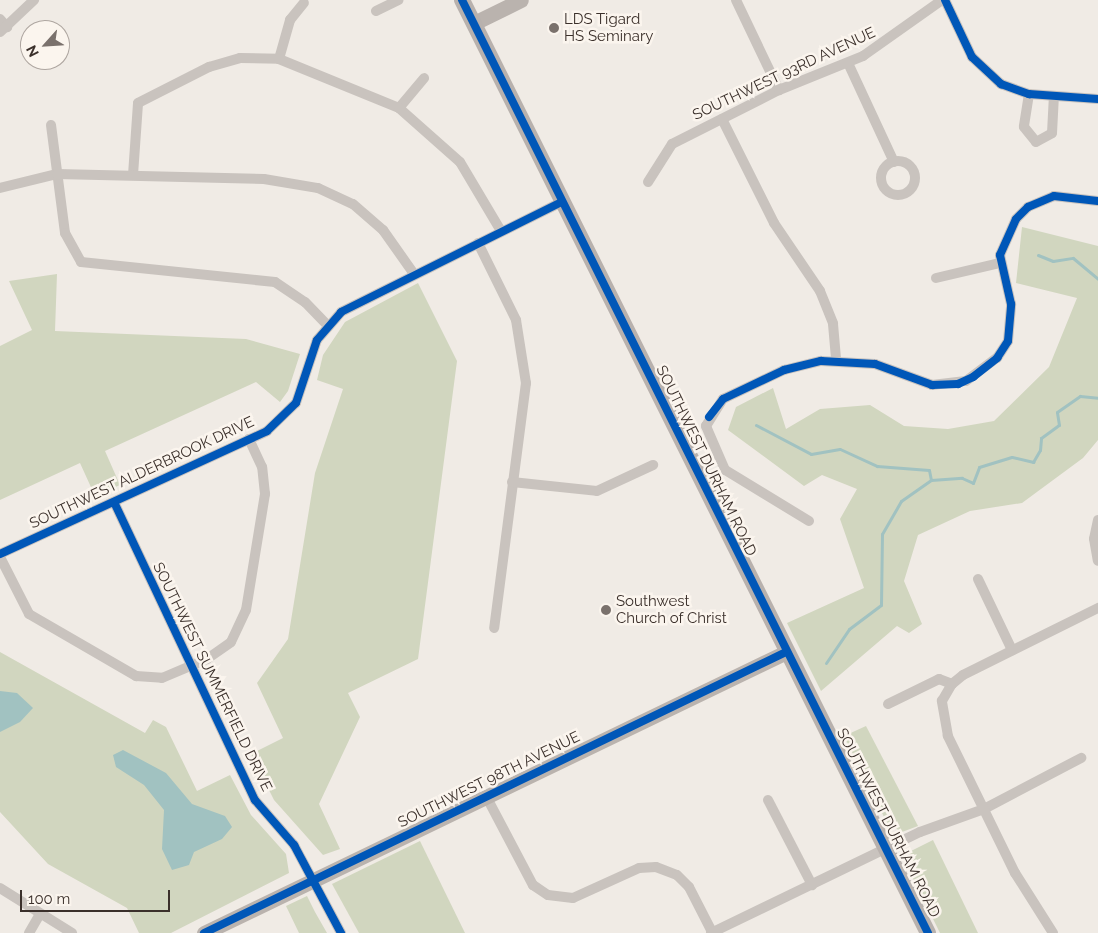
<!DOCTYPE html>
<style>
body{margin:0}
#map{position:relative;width:1098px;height:933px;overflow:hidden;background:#f0ebe5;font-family:Raleway,sans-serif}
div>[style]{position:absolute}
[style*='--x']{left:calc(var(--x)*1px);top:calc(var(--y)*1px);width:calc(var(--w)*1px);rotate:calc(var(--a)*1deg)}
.green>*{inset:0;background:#d1d6bf}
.water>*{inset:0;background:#a1c2c1}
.stream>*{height:3px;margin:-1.5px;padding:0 1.5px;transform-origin:1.5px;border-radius:1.5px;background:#a1c2c1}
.street>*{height:10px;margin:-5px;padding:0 5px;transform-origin:5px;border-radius:5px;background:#c9c3be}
.street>.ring{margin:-5px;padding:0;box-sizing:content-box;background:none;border:10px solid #c9c3be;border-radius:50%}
.secondary>*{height:15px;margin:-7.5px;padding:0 7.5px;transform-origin:7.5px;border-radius:7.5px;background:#bab3ae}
.primary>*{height:16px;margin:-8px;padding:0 8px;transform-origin:8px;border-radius:8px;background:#b8b1ad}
.cycleway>*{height:8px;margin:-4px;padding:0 4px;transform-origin:4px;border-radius:4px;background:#0057b8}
.dots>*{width:14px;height:14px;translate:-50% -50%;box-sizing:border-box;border:2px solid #fbf5ee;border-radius:50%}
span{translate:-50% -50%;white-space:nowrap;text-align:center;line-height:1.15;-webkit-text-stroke:5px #fbf5ee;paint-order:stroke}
.poi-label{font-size:15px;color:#3b302b}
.left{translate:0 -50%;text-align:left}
.street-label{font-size:15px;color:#3b302b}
.north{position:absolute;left:20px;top:20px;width:50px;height:50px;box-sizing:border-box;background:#fbf5ee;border:1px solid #aea6a0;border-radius:50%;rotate:244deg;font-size:14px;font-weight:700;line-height:20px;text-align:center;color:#3b302b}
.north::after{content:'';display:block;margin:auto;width:18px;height:22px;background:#7a716c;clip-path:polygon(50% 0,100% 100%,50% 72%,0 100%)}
.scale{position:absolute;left:20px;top:890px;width:150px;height:22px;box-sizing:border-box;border:2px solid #3b302b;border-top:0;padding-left:6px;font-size:15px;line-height:18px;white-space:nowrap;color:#3b302b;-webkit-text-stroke:4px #fbf5ee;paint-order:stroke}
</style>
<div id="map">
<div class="green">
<i style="clip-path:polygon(1022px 227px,1098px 246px,1098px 440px,1083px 458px,1022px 503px,970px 511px,918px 535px,904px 581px,922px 624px,909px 633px,897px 626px,821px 691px,787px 623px,864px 588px,840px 519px,857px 489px,822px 475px,804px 486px,728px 430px,736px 407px,773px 388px,786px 429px,820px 409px,870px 405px,904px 426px,948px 429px,994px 421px,1049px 367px,1077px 298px,1016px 283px)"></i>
<i style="clip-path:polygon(57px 274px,55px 331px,246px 339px,300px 354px,288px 391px,280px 402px,256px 382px,105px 451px,120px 485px,95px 496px,80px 463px,0 500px,0 346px,32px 330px,9px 281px)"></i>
<i style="clip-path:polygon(418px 283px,457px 361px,418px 659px,348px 693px,360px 717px,319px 804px,340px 849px,323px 855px,274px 800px,251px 754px,283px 738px,257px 683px,288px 639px,315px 473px,343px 389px,317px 380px,323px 355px,345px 322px)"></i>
<i style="clip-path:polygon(0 652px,145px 733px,153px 720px,166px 727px,197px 791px,230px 775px,251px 815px,286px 854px,289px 873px,171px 933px,139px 933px,127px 908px,48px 864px,0 812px)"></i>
<i style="clip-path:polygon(866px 726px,918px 826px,902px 832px,887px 823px,844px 736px)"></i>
<i style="clip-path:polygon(933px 840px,978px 933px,940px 933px,905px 862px,909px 852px)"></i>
<i style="clip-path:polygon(420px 841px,465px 933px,359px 933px,332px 884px)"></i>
<i style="clip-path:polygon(307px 896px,315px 912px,327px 933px,299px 933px,286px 906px)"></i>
</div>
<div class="water">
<i style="clip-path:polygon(0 691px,17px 693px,33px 708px,20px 722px,0 732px)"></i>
<i style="clip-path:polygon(123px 750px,166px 773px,192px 804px,225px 816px,232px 827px,222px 839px,194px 852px,189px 865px,172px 870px,162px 849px,164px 810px,144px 785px,116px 767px,113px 755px)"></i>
</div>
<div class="stream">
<i style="--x:1038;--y:255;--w:16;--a:22"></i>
<i style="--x:1053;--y:261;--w:20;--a:-9"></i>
<i style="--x:1073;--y:258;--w:33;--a:40"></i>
<i style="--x:756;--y:425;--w:62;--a:27.8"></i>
<i style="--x:811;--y:454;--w:29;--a:-10"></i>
<i style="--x:840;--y:449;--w:41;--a:24.7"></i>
<i style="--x:877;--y:466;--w:52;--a:4.4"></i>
<i style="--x:929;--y:470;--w:10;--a:79"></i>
<i style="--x:931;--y:480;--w:31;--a:-4"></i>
<i style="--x:962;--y:478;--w:12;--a:24"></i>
<i style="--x:973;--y:483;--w:17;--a:-69"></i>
<i style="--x:979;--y:467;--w:34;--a:-17"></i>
<i style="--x:1012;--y:457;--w:22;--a:13"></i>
<i style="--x:1033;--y:462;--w:14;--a:-60"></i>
<i style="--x:1040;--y:450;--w:12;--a:-85"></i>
<i style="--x:1041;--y:438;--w:22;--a:-36"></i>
<i style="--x:1059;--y:425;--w:13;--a:-99"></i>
<i style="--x:1057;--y:412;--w:28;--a:-35"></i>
<i style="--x:1080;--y:396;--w:18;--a:6"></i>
<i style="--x:826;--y:663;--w:41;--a:-55.9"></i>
<i style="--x:849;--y:629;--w:40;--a:-37"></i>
<i style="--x:881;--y:605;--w:71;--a:-89.2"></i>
<i style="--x:882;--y:534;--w:38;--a:-60"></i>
<i style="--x:901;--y:501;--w:37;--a:-35"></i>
</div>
<div class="street">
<i style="--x:736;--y:0;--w:100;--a:64.5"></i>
<i style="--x:945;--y:0;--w:63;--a:64.7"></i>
<i style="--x:972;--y:57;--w:40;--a:43"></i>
<i style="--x:1001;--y:84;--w:30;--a:20"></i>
<i style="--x:1029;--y:94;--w:69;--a:4.1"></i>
<i style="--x:376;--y:11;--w:25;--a:-26"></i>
<i style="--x:0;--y:19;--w:11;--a:49"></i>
<i style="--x:0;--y:32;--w:47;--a:-43.3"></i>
<i style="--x:279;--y:59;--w:41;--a:-74.2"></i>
<i style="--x:290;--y:20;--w:22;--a:-51"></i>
<i style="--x:848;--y:63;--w:109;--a:65.1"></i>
<i style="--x:1029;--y:94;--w:33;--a:99"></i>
<i style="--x:1024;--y:127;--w:19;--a:51"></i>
<i style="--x:1036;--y:142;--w:18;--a:-29"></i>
<i style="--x:1052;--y:133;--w:36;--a:-87"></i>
<i style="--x:399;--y:108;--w:39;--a:-50"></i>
<i style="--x:722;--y:119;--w:116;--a:63.4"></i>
<i style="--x:774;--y:223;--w:82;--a:55.9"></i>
<i style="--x:820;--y:291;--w:35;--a:68"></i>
<i style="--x:833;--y:324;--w:36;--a:85"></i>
<i style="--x:51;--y:125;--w:109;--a:82.6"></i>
<i style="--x:65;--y:233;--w:33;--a:61"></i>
<i style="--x:81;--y:262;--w:195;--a:5.9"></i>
<i style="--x:275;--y:282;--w:36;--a:34"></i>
<i style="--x:305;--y:302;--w:32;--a:46"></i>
<i class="ring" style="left:881px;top:161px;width:24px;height:24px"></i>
<i style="--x:133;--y:175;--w:72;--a:-86"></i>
<i style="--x:138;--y:103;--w:80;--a:-26.9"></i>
<i style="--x:209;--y:67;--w:32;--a:-16"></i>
<i style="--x:240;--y:58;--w:39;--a:1"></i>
<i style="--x:279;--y:59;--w:130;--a:22.2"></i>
<i style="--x:399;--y:108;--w:81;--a:41.5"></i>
<i style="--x:460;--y:162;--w:80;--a:59.3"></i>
<i style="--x:648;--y:182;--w:45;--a:-57.7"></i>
<i style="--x:672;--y:144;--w:120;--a:-26.8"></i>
<i style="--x:779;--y:90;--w:91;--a:-22"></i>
<i style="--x:863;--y:56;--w:97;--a:-35.3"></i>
<i style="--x:0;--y:188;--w:59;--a:-13.8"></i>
<i style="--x:57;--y:174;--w:207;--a:1.4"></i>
<i style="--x:264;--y:179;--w:55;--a:9.5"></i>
<i style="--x:318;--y:188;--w:38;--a:25"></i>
<i style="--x:353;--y:204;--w:40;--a:41"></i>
<i style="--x:383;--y:230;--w:54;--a:54.8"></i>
<i style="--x:478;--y:243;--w:86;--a:63.7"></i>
<i style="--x:516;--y:320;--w:64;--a:81"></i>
<i style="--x:526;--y:383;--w:247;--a:97.4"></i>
<i style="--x:936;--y:278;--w:66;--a:-13.2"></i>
<i style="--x:512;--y:482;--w:85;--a:6"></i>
<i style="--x:597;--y:491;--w:62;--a:-24.9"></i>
<i style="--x:114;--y:502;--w:330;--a:64.7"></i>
<i style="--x:255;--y:800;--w:60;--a:49.1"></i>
<i style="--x:294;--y:845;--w:100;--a:61.9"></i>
<i style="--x:1098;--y:520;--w:19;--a:102"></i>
<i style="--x:1094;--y:539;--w:22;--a:80"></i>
<i style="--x:809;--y:521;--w:98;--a:-148.7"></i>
<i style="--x:725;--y:470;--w:48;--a:-113.4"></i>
<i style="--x:706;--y:426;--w:32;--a:-58"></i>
<i style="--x:723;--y:399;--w:68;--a:-25.4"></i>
<i style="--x:784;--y:370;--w:38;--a:-14"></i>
<i style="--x:821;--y:361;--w:54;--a:3.2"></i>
<i style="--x:875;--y:364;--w:61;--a:20.2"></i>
<i style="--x:932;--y:385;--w:34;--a:-7"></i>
<i style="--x:966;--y:381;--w:39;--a:-37"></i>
<i style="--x:997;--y:358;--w:20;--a:-57"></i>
<i style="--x:1008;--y:341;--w:37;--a:-85"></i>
<i style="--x:1011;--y:304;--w:50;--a:-102.7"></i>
<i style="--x:1000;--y:255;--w:39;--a:-66"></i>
<i style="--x:1016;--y:219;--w:17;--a:-45"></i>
<i style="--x:1028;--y:207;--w:28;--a:-23"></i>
<i style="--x:1054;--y:196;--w:44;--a:6.5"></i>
<i style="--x:0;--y:554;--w:294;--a:-24.7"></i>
<i style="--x:267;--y:431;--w:40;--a:-44"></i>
<i style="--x:296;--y:403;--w:66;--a:-71.6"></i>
<i style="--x:317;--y:340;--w:37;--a:-49"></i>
<i style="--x:341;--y:312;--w:247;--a:-26.5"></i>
<i style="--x:0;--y:557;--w:64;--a:63"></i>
<i style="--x:29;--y:614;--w:124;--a:30.1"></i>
<i style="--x:136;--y:676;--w:26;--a:4"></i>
<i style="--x:162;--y:678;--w:49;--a:-22.9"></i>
<i style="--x:207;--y:659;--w:29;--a:-35"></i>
<i style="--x:231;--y:642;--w:35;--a:-65"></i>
<i style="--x:246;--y:610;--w:118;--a:-80.7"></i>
<i style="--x:265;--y:494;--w:27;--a:-96"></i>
<i style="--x:262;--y:467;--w:31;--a:-115"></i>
<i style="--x:978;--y:579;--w:79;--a:64.4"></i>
<i style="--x:888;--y:704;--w:57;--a:-26.1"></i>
<i style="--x:939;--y:679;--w:14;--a:21"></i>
<i style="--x:486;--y:796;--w:101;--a:62.2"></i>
<i style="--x:533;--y:885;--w:18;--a:34"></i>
<i style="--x:548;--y:895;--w:25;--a:7"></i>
<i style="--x:573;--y:898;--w:72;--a:-24.4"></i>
<i style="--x:639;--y:868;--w:17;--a:-3"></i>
<i style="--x:656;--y:867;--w:22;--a:21"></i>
<i style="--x:677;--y:875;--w:17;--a:45"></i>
<i style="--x:689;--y:887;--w:51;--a:62.9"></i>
<i style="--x:768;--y:800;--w:96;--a:62.6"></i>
<i style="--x:0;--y:888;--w:85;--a:32"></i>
<i style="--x:29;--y:933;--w:22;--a:-60"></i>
<i style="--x:711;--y:933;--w:232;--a:-25.8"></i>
<i style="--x:920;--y:832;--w:68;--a:-19.8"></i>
<i style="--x:984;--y:809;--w:110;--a:-27.7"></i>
<i style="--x:1053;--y:933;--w:71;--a:-122.3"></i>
<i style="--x:1015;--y:873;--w:153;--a:-116.1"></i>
<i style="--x:948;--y:736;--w:36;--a:-100"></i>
<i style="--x:942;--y:701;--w:20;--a:-60"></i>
<i style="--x:952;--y:684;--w:14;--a:-39"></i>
<i style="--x:963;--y:675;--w:151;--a:-26.4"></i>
</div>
<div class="secondary">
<i style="--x:474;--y:23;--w:52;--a:-26.1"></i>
<i style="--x:204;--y:933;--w:646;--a:-25.77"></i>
</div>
<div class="primary">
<i style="--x:462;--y:0;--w:1043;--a:63.46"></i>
</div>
<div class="cycleway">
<i style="--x:462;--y:0;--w:1043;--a:63.46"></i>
<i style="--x:945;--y:0;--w:63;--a:64.7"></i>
<i style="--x:972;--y:57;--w:40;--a:43"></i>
<i style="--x:1001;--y:84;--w:30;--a:20"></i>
<i style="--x:1029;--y:94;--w:69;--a:4.1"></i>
<i style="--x:709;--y:417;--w:23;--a:-52"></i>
<i style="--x:723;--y:399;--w:68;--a:-25.4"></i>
<i style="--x:784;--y:370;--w:38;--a:-14"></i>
<i style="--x:821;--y:361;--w:54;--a:3.2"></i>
<i style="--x:875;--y:364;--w:61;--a:20.2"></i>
<i style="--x:932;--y:385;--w:26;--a:-2"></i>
<i style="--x:958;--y:384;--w:17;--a:-25"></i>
<i style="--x:973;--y:377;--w:31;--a:-38"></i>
<i style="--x:997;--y:358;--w:20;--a:-57"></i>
<i style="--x:1008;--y:341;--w:37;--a:-85"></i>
<i style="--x:1011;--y:304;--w:50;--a:-102.7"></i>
<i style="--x:1000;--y:255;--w:39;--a:-66"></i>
<i style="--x:1016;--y:219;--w:17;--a:-45"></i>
<i style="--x:1028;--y:207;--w:28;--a:-23"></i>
<i style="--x:1054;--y:196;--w:44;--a:6.5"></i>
<i style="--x:114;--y:502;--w:330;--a:64.7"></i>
<i style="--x:255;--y:800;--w:60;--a:49.1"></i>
<i style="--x:294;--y:845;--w:100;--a:61.9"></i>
<i style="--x:0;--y:554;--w:294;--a:-24.7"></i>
<i style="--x:267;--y:431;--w:40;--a:-44"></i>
<i style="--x:296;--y:403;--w:66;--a:-71.6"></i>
<i style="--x:317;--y:340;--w:37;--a:-49"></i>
<i style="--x:341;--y:312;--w:247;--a:-26.5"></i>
<i style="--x:204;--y:933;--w:646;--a:-25.77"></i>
</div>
<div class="dots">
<i style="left:554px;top:28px;background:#7a716c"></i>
<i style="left:606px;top:610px;background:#7a716c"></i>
</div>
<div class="poi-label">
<span class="left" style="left:564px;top:28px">LDS Tigard<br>HS Seminary</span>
<span class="left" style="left:616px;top:610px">Southwest<br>Church of Christ</span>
</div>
<div class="street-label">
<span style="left:784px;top:74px;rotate:-25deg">SOUTHWEST 93RD AVENUE</span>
<span style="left:706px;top:461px;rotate:64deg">SOUTHWEST DURHAM ROAD</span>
<span style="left:142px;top:473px;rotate:-25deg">SOUTHWEST ALDERBROOK DRIVE</span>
<span style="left:212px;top:677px;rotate:64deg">SOUTHWEST SUMMERFIELD DRIVE</span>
<span style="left:489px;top:780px;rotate:-26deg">SOUTHWEST 98TH AVENUE</span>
<span style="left:888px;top:823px;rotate:63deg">SOUTHWEST DURHAM ROAD</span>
</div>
<div class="north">N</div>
<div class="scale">100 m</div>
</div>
